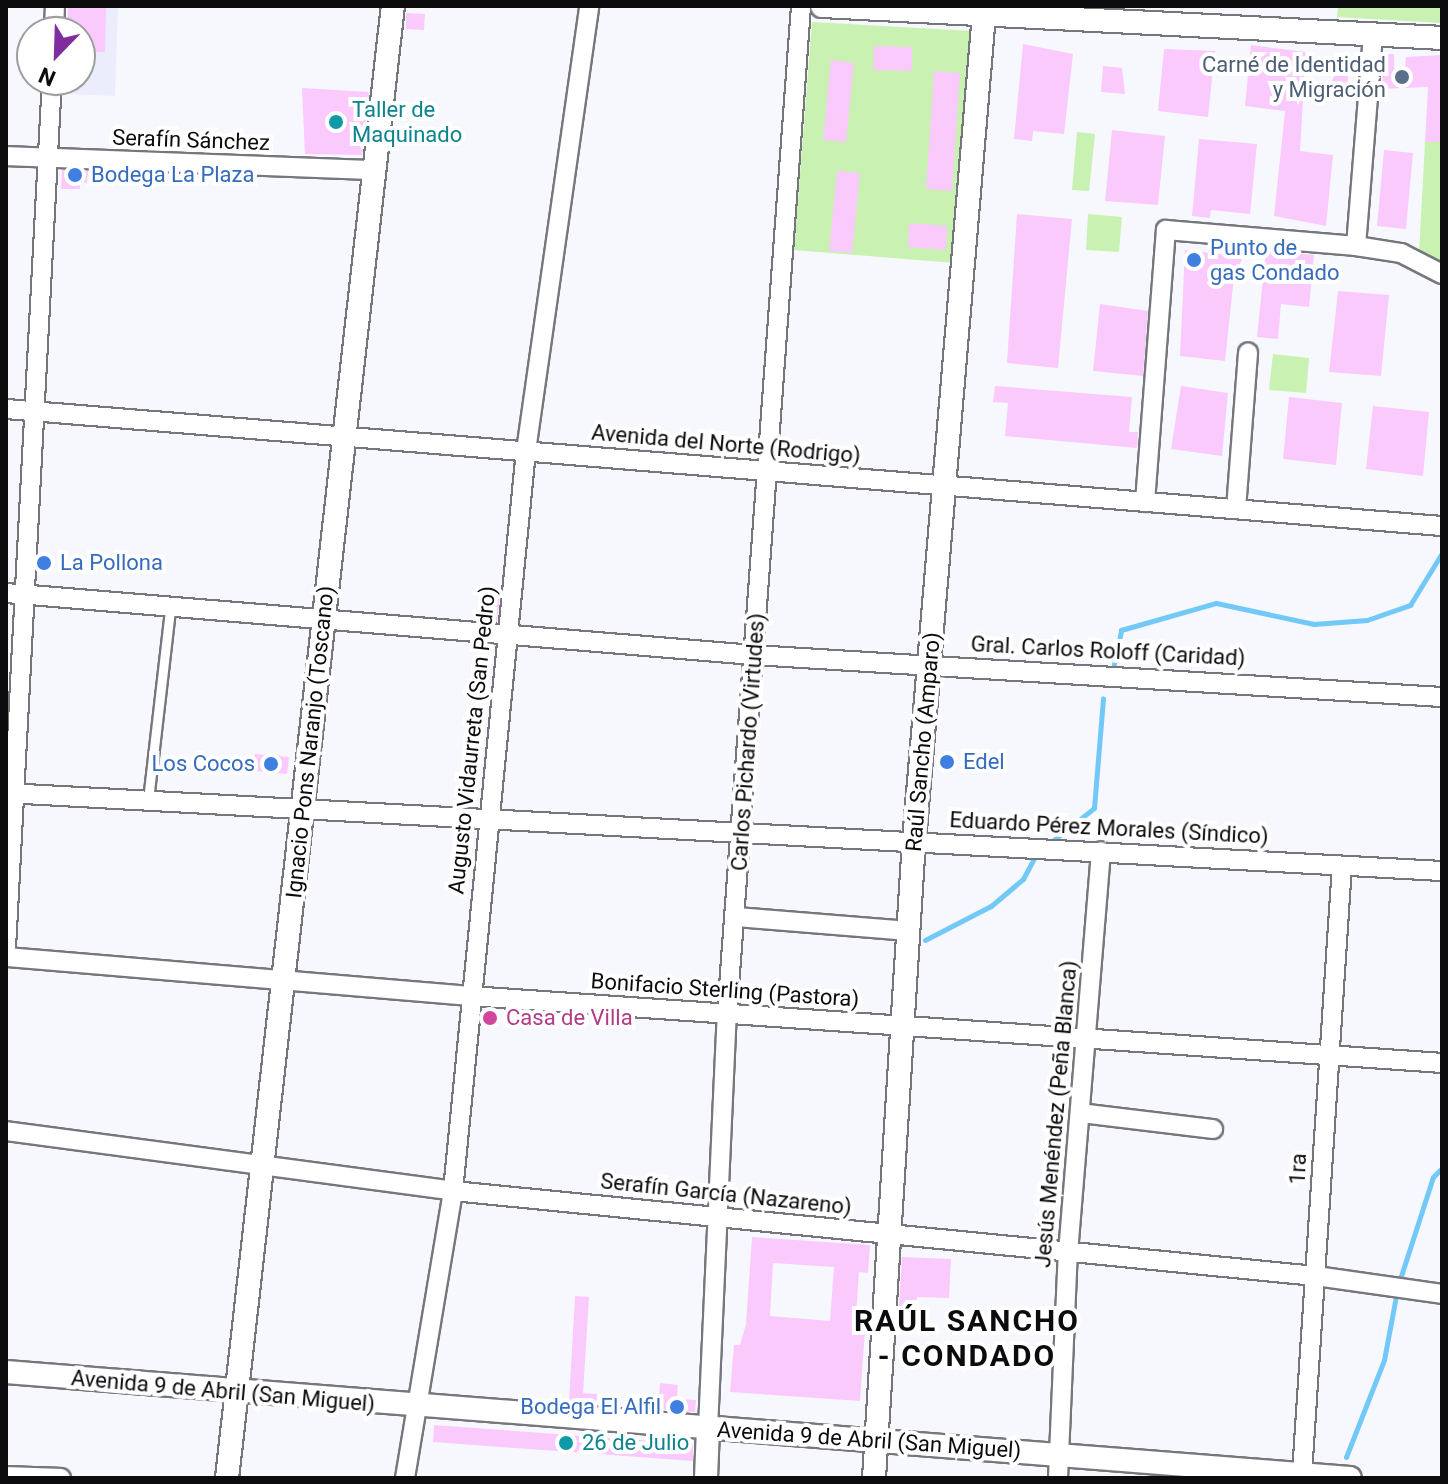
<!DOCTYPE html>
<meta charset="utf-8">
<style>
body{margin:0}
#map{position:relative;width:1448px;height:1484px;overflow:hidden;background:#f7f8fe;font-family:Roboto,sans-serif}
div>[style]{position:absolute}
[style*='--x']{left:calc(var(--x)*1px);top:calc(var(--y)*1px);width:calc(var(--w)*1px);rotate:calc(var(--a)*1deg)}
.built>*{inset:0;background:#ebedfc}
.green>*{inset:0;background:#c9f1b1}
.stream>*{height:5px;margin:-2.5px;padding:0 2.5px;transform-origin:2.5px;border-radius:2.5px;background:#72c9f8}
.building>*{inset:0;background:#facafd}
.roads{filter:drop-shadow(2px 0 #76777d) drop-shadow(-2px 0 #76777d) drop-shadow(0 2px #76777d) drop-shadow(0 -2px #76777d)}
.service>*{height:9px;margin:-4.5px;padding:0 4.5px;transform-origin:4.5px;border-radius:4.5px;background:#fff}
.minor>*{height:18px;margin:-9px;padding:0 9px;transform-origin:9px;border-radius:9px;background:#fff}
.tertiary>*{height:22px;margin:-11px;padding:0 11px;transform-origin:11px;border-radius:11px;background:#fff}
.dots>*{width:22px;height:22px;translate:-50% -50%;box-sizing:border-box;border:4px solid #fff;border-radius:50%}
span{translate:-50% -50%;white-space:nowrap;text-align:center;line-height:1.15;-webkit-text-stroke:8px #fff;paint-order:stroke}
.service-label{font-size:22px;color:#4e5e75}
.right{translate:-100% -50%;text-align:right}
.culture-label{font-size:22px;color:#0d838f}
.left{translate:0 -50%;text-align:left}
.street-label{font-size:22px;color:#0c0c0f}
.shop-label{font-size:22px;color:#366cbe}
.hotel-label{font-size:22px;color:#b23c85}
.district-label{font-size:30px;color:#0c0c0f;font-weight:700;letter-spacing:2px}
.frame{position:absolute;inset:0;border:8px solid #0c0c0f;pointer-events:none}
.north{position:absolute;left:16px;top:16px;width:80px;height:80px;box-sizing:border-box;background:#fff;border:2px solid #9e9e9f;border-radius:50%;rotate:203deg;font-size:22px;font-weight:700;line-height:32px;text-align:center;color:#0c0c0f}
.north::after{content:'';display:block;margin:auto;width:28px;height:36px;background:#802e9e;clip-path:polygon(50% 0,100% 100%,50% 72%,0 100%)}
</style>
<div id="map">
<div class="built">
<i style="clip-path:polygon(68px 6px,118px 6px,115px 96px,65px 94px,66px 80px,80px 80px,80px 32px)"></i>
</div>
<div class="green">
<i style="clip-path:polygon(1338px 6px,1442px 6px,1442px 23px,1337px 17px)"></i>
<i style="clip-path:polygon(812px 22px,972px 31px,955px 263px,794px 250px)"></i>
<i style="clip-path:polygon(1077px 132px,1095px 134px,1089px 191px,1072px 190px)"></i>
<i style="clip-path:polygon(1425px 142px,1442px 142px,1442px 266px,1419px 254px)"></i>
<i style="clip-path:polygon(1088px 214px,1122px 217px,1119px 252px,1086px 250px)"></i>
<i style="clip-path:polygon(1273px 354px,1309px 358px,1306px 393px,1269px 390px)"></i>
</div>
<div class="stream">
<i style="--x:1114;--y:664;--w:35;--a:-78"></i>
<i style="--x:1121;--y:630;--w:99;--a:-15.9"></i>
<i style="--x:1216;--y:603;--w:100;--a:12.1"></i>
<i style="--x:1314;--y:624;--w:53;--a:-4.3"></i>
<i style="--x:1367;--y:620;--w:46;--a:-19.2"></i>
<i style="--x:1410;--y:605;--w:61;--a:-58.4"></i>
<i style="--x:1050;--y:843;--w:56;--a:-38.5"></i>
<i style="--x:1094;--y:808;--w:110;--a:-85.3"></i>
<i style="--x:925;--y:940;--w:74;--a:-27.3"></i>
<i style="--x:991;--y:906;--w:42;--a:-40.2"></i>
<i style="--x:1023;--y:879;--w:27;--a:-62"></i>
<i style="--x:1401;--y:1276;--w:104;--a:-72.1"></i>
<i style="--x:1433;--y:1177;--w:13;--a:-45"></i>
<i style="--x:1346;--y:1457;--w:104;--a:-68.6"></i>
<i style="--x:1384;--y:1360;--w:65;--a:-79.4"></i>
</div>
<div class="building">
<i style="clip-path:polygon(68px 6px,106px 6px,105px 52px,80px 52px,80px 32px,67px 32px)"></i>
<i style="clip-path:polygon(406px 13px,425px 14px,424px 30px,406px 29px)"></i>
<i style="clip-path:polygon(1023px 44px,1073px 54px,1064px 134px,1033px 131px,1032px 141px,1014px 139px)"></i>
<i style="clip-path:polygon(1251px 45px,1306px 52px,1300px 151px,1333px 155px,1326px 226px,1274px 216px,1285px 111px,1245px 106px)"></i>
<i style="clip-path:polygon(874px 46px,912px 47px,912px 71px,873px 70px)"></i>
<i style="clip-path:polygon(1164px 49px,1215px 51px,1208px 117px,1158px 111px)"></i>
<i style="clip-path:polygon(1384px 54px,1394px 54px,1394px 68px,1405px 68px,1406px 57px,1442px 55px,1442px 142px,1425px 142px,1428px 87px,1382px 89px)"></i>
<i style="clip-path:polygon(831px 60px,854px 63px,846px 142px,823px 140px)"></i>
<i style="clip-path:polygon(1103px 66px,1122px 68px,1125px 94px,1101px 92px)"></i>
<i style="clip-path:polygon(934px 71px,960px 73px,952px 191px,926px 189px)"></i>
<i style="clip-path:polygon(1334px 76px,1348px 76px,1347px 96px,1327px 95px)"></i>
<i style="clip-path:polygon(302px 88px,369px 92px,362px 155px,305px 154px)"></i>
<i style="clip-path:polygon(1112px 130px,1165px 136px,1158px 205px,1105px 201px)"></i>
<i style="clip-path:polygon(1199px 139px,1257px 144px,1250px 214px,1211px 210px,1210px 218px,1192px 216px)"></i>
<i style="clip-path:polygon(1384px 150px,1413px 153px,1406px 229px,1377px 226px)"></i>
<i style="clip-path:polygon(62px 170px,88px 171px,87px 183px,80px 182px,80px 189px,61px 189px)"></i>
<i style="clip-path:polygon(837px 171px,860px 173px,852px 253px,829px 251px)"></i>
<i style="clip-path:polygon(1017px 214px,1072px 219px,1058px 368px,1007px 363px)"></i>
<i style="clip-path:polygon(909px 223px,947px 226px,946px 250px,908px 247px)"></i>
<i style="clip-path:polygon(1185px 250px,1243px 257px,1234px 277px,1225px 361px,1180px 356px)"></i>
<i style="clip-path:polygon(1266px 250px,1314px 255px,1309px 307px,1281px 304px,1278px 339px,1257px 337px)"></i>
<i style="clip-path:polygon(1338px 291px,1389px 295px,1381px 376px,1329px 372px)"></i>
<i style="clip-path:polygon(1100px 304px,1148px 311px,1143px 376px,1093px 371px)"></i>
<i style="clip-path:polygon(995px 386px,1132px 397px,1129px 432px,1138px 432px,1137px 448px,1005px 436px,1008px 403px,993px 402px)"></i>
<i style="clip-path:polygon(1181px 386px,1228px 393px,1222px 456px,1171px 449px)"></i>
<i style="clip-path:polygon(1289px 397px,1342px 403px,1336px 465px,1283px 459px)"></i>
<i style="clip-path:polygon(1373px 406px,1429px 412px,1423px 476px,1366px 469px)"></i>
<i style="clip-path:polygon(481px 592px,500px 593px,497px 622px,479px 620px)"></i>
<i style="clip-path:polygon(255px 754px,289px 757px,287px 774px,254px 771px)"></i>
<i style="clip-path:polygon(evenodd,752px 1237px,870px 1245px,868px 1273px,859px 1272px,856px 1316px,866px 1316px,860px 1401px,730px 1392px,734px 1345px,740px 1345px,746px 1324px,752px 1237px,773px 1263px,834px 1267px,830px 1321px,770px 1316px,773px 1263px)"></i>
<i style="clip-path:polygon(902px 1257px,951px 1259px,949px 1298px,917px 1297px,916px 1325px,898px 1324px)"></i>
<i style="clip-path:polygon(575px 1296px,589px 1297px,583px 1393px,597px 1394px,596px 1405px,569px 1402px)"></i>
<i style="clip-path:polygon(660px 1383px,678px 1385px,677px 1399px,696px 1400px,695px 1412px,658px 1409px)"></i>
<i style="clip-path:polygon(434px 1425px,693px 1444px,693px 1461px,433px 1442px)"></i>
</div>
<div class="roads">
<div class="service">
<i style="--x:148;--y:800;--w:192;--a:-83.4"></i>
</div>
<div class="minor">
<i style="--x:54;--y:32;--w:26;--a:-88"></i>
<i style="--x:6;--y:156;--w:368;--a:2.2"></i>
<i style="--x:1356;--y:246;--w:46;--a:8.8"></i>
<i style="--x:1401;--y:253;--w:46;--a:27.1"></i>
<i style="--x:6;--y:409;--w:1441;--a:4.66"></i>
<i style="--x:1145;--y:502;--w:273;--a:-85.6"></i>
<i style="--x:1166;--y:230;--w:191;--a:4.8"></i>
<i style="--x:1356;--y:246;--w:213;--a:-85.4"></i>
<i style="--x:1236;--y:509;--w:157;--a:-85.6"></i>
<i style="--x:6;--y:593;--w:750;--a:4.74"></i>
<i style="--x:753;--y:655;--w:690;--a:3.49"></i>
<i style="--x:6;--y:793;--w:1438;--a:3.11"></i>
<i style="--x:736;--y:917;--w:174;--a:4.6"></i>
<i style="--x:6;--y:948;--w:869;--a:-86.97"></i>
<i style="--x:6;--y:957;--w:466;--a:4.8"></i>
<i style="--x:470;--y:996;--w:974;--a:3.94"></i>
<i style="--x:1080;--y:1113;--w:134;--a:6.9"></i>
<i style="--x:6;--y:1131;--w:451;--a:7.6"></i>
<i style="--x:453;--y:1191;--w:867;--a:5.63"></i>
<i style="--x:1316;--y:1276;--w:127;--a:8.1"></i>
<i style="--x:708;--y:1428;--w:414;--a:-87.4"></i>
<i style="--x:727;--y:1014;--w:1011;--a:-85.8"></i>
<i style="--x:1302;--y:1474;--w:609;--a:-86.24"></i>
<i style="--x:6;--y:1476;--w:55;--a:2.1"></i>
<i style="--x:405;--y:1478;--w:291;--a:-80.5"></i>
<i style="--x:453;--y:1191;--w:744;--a:-84.37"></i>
<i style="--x:526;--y:451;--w:449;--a:-81.9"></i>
<i style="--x:1058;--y:1478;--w:225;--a:-87.5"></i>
<i style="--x:1068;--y:1253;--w:403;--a:-85.3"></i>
</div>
<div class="tertiary">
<i style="--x:822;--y:6;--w:621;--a:2.95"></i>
<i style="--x:6;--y:1372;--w:1348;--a:4.51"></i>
<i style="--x:227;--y:1478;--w:1481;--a:-83.57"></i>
<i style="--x:706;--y:1478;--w:50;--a:-87.7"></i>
<i style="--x:874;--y:1478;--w:638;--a:-86.41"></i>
<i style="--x:914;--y:841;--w:830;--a:-85.16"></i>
</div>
</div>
<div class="dots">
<i style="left:1402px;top:77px;background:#5c6f8a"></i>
<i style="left:336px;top:122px;background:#0f9aa8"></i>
<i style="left:75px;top:175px;background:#3f7fe0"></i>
<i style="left:1194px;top:260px;background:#3f7fe0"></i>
<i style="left:44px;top:563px;background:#3f7fe0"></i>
<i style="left:947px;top:762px;background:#3f7fe0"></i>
<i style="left:271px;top:764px;background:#3f7fe0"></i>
<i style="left:490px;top:1018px;background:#d1479c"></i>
<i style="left:677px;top:1407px;background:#3f7fe0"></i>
<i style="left:566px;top:1443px;background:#0f9aa8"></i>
</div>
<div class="service-label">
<span class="right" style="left:1386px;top:77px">Carné de Identidad<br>y Migración</span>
</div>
<div class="culture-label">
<span class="left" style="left:352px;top:122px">Taller de<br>Maquinado</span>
<span class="left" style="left:582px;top:1443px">26 de Julio</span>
</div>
<div class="street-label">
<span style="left:191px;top:140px;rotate:2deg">Serafín Sánchez</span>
<span style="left:726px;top:444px;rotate:5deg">Avenida del Norte (Rodrigo)</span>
<span style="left:1108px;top:651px;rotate:3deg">Gral. Carlos Roloff (Caridad)</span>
<span style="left:472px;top:740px;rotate:-84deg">Augusto Vidaurreta (San Pedro)</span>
<span style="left:310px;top:742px;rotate:-84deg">Ignacio Pons Naranjo (Toscano)</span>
<span style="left:748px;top:742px;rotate:-86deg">Carlos Pichardo (Virtudes)</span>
<span style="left:923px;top:742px;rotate:-85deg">Raúl Sancho (Amparo)</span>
<span style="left:1109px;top:828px;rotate:3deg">Eduardo Pérez Morales (Síndico)</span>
<span style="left:725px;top:990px;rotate:4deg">Bonifacio Sterling (Pastora)</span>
<span style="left:1056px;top:1114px;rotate:-85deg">Jesús Menéndez (Peña Blanca)</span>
<span style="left:1298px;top:1169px;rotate:-87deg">1ra</span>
<span style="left:726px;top:1194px;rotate:6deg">Serafín García (Nazareno)</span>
<span style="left:223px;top:1391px;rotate:5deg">Avenida 9 de Abril (San Miguel)</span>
<span style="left:869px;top:1440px;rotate:4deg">Avenida 9 de Abril (San Miguel)</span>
</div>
<div class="shop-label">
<span class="left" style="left:91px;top:175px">Bodega La Plaza</span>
<span class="left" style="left:1210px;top:260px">Punto de<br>gas Condado</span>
<span class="left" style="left:60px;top:563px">La Pollona</span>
<span class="left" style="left:963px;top:762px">Edel</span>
<span class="right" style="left:255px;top:764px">Los Cocos</span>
<span class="right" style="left:661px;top:1407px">Bodega El Alfil</span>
</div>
<div class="hotel-label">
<span class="left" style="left:506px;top:1018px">Casa de Villa</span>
</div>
<div class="district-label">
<span style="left:967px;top:1338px">RAÚL SANCHO<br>- CONDADO</span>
</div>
<div class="frame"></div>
<div class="north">N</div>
</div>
